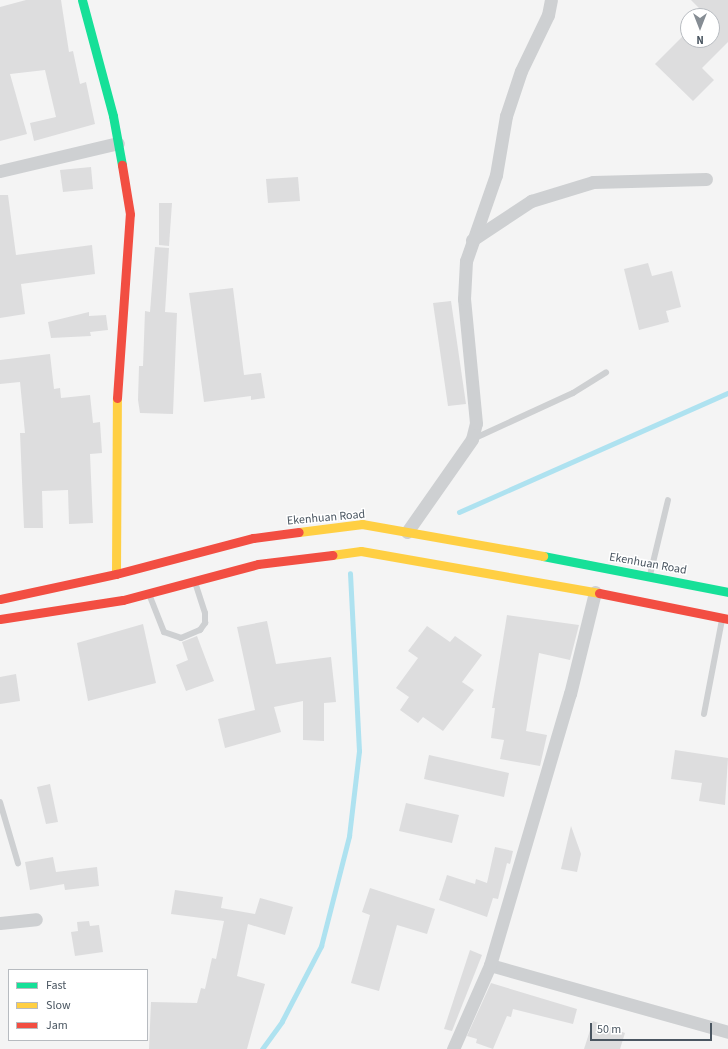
<!DOCTYPE html>
<style>
body{margin:0}
#map{position:relative;width:728px;height:1049px;overflow:hidden;background:#f4f4f4;font-family:"Source Sans 3",sans-serif}
div>[style]{position:absolute}
[style*='--x']{left:calc(var(--x)*1px);top:calc(var(--y)*1px);width:calc(var(--w)*1px);rotate:calc(var(--a)*1deg)}
.stream>*{height:5px;margin:-2.5px;padding:0 2.5px;transform-origin:2.5px;border-radius:2.5px;background:#aee2f0}
.building>*{inset:0;background:#ddddde}
.lane>*{height:6px;margin:-3px;padding:0 3px;transform-origin:3px;border-radius:3px;background:#ced0d2}
.street>*{height:13px;margin:-6.5px;padding:0 6.5px;transform-origin:6.5px;border-radius:6.5px;background:#ced0d2}
.fast>*{height:9px;margin:-4.5px;padding:0 4.5px;transform-origin:4.5px;border-radius:4.5px;background:#16e098}
.slow>*{height:9px;margin:-4.5px;padding:0 4.5px;transform-origin:4.5px;border-radius:4.5px;background:#ffcf43}
.jam>*{height:9px;margin:-4.5px;padding:0 4.5px;transform-origin:4.5px;border-radius:4.5px;background:#f24e42}
span{translate:-50% -50%;white-space:nowrap;text-align:center;line-height:1.15;-webkit-text-stroke:3px #fff;paint-order:stroke}
.street-label{font-size:12px;color:#4a5661}
.legend{position:absolute;left:8px;top:969px;width:140px;height:72px;box-sizing:border-box;background:#fff;border:1px solid #b7bbc0;margin:0;padding:5px 7px;list-style:none;font-size:12px;color:#4a5661}
.legend li{display:flex;align-items:center;gap:8px;height:20px}
.legend b{width:20px;border:1px solid #b7bbc0}
.north{position:absolute;left:680px;top:8px;width:40px;height:40px;box-sizing:border-box;background:#fff;border:1px solid #b7bbc0;border-radius:50%;rotate:180deg;font-size:11px;font-weight:700;line-height:16px;text-align:center;color:#4a5661}
.north::after{content:'';display:block;margin:auto;width:14px;height:18px;background:#868d94;clip-path:polygon(50% 0,100% 100%,50% 72%,0 100%)}
.scale{position:absolute;left:590px;top:1023px;width:122px;height:18px;box-sizing:border-box;border:2px solid #4a5661;border-top:0;padding-left:5px;font-size:12px;line-height:14px;white-space:nowrap;color:#4a5661;-webkit-text-stroke:3px #fff;paint-order:stroke}
</style>
<div id="map">
<div class="stream">
<i style="--x:459;--y:512;--w:294;--a:-23.9"></i>
<i style="--x:262;--y:1049;--w:34;--a:-54"></i>
<i style="--x:282;--y:1021;--w:85;--a:-62.5"></i>
<i style="--x:321;--y:946;--w:114;--a:-75.7"></i>
<i style="--x:349;--y:836;--w:86;--a:-83.3"></i>
<i style="--x:359;--y:751;--w:178;--a:-92.9"></i>
</div>
<div class="building">
<i style="clip-path:polygon(26px 0,61px 0,69px 52px,73px 51px,80px 84px,86px 82px,95px 124px,34px 141px,30px 123px,56px 117px,45px 70px,10px 74px,27px 134px,0 141px,0 7px)"></i>
<i style="clip-path:polygon(691px 0,728px 0,728px 42px,702px 68px,714px 80px,693px 101px,655px 64px,688px 31px,688px 40px,712px 40px,712px 16px,703px 16px,705px 14px)"></i>
<i style="clip-path:polygon(91px 167px,93px 189px,63px 192px,60px 170px)"></i>
<i style="clip-path:polygon(298px 177px,300px 201px,268px 203px,266px 179px)"></i>
<i style="clip-path:polygon(0 195px,8px 195px,16px 255px,92px 245px,95px 274px,21px 284px,25px 314px,0 318px)"></i>
<i style="clip-path:polygon(159px 203px,172px 203px,169px 246px,159px 245px)"></i>
<i style="clip-path:polygon(155px 247px,169px 248px,165px 312px,177px 313px,173px 414px,140px 413px,138px 400px,139px 366px,143px 366px,145px 311px,150px 312px)"></i>
<i style="clip-path:polygon(648px 263px,652px 276px,672px 271px,681px 307px,666px 311px,669px 322px,639px 330px,624px 269px)"></i>
<i style="clip-path:polygon(233px 288px,244px 375px,261px 373px,265px 398px,251px 400px,251px 396px,204px 402px,189px 293px)"></i>
<i style="clip-path:polygon(451px 301px,466px 404px,448px 406px,433px 303px)"></i>
<i style="clip-path:polygon(89px 312px,89px 316px,106px 315px,108px 330px,90px 332px,91px 336px,51px 338px,48px 322px)"></i>
<i style="clip-path:polygon(50px 354px,54px 389px,60px 388px,61px 398px,90px 395px,93px 423px,100px 422px,102px 453px,90px 454px,93px 523px,69px 524px,68px 490px,42px 491px,43px 528px,24px 528px,20px 433px,25px 433px,20px 382px,0 384px,0 360px)"></i>
<i style="clip-path:polygon(507px 615px,579px 625px,570px 660px,539px 653px,526px 731px,547px 735px,540px 766px,500px 759px,504px 740px,491px 738px,495px 708px,492px 708px)"></i>
<i style="clip-path:polygon(267px 621px,276px 664px,331px 657px,336px 702px,324px 703px,324px 741px,303px 740px,303px 701px,274px 707px,281px 732px,225px 748px,218px 719px,255px 710px,237px 627px)"></i>
<i style="clip-path:polygon(143px 624px,156px 683px,88px 701px,77px 643px)"></i>
<i style="clip-path:polygon(427px 626px,450px 642px,455px 636px,482px 655px,462px 682px,474px 690px,443px 731px,423px 717px,418px 723px,400px 710px,409px 697px,396px 688px,418px 658px,408px 651px)"></i>
<i style="clip-path:polygon(197px 636px,214px 681px,186px 691px,176px 665px,188px 660px,182px 642px)"></i>
<i style="clip-path:polygon(16px 674px,20px 701px,0 704px,0 677px)"></i>
<i style="clip-path:polygon(675px 750px,728px 758px,725px 805px,699px 801px,702px 783px,671px 779px)"></i>
<i style="clip-path:polygon(429px 755px,509px 773px,504px 797px,424px 779px)"></i>
<i style="clip-path:polygon(50px 784px,58px 822px,46px 824px,37px 787px)"></i>
<i style="clip-path:polygon(406px 803px,459px 815px,452px 843px,399px 831px)"></i>
<i style="clip-path:polygon(571px 826px,581px 854px,577px 872px,561px 869px)"></i>
<i style="clip-path:polygon(495px 847px,513px 851px,510px 864px,507px 863px,498px 899px,493px 898px,487px 917px,439px 900px,447px 875px,475px 884px,476px 879px,487px 883px)"></i>
<i style="clip-path:polygon(53px 857px,56px 872px,97px 867px,99px 886px,65px 890px,64px 884px,30px 890px,25px 862px)"></i>
<i style="clip-path:polygon(370px 888px,435px 909px,427px 934px,397px 925px,379px 991px,351px 983px,370px 915px,362px 912px)"></i>
<i style="clip-path:polygon(175px 890px,223px 897px,221px 908px,255px 914px,260px 898px,293px 907px,285px 935px,248px 924px,237px 976px,265px 984px,247px 1049px,149px 1049px,151px 1002px,197px 1003px,201px 988px,205px 989px,212px 958px,216px 959px,224px 921px,171px 914px)"></i>
<i style="clip-path:polygon(89px 921px,90px 926px,99px 925px,103px 952px,75px 956px,71px 932px,78px 931px,77px 922px)"></i>
<i style="clip-path:polygon(470px 950px,482px 955px,452px 1031px,444px 1029px)"></i>
<i style="clip-path:polygon(491px 983px,577px 1009px,573px 1024px,513px 1009px,511px 1017px,507px 1016px,493px 1049px,476px 1043px,477px 1039px,467px 1036px)"></i>
<i style="clip-path:polygon(593px 1021px,625px 1033px,620px 1049px,584px 1049px)"></i>
</div>
<div class="lane">
<i style="--x:473;--y:439;--w:110;--a:-24.7"></i>
<i style="--x:573;--y:393;--w:39;--a:-32"></i>
<i style="--x:650;--y:575;--w:77;--a:-76.5"></i>
<i style="--x:149;--y:594;--w:41;--a:68.5"></i>
<i style="--x:164;--y:632;--w:18;--a:19"></i>
<i style="--x:181;--y:638;--w:21;--a:-23"></i>
<i style="--x:200;--y:630;--w:9;--a:-54"></i>
<i style="--x:205;--y:623;--w:10;--a:-90"></i>
<i style="--x:205;--y:613;--w:33;--a:-108"></i>
<i style="--x:704;--y:714;--w:96;--a:-79.2"></i>
<i style="--x:0;--y:802;--w:64;--a:73.6"></i>
</div>
<div class="street">
<i style="--x:0;--y:171;--w:121;--a:-13.3"></i>
<i style="--x:472;--y:240;--w:71;--a:-33.5"></i>
<i style="--x:531;--y:201;--w:65;--a:-17"></i>
<i style="--x:593;--y:182;--w:113;--a:-1.5"></i>
<i style="--x:407;--y:532;--w:113;--a:-55"></i>
<i style="--x:472;--y:439;--w:16;--a:-76"></i>
<i style="--x:476;--y:423;--w:125;--a:-95.5"></i>
<i style="--x:464;--y:299;--w:38;--a:-87"></i>
<i style="--x:466;--y:261;--w:91;--a:-70.8"></i>
<i style="--x:496;--y:175;--w:60;--a:-80.4"></i>
<i style="--x:506;--y:116;--w:47;--a:-71.6"></i>
<i style="--x:521;--y:71;--w:62;--a:-64.3"></i>
<i style="--x:548;--y:15;--w:15;--a:-79"></i>
<i style="--x:0;--y:923;--w:36;--a:-6"></i>
<i style="--x:490;--y:965;--w:247;--a:15.7"></i>
<i style="--x:453;--y:1049;--w:92;--a:-66.2"></i>
<i style="--x:490;--y:965;--w:283;--a:-73.6"></i>
<i style="--x:570;--y:694;--w:105;--a:-76.2"></i>
</div>
<div class="fast">
<i style="--x:82;--y:0;--w:120;--a:75"></i>
<i style="--x:113;--y:116;--w:50;--a:79.6"></i>
<i style="--x:543;--y:556;--w:188;--a:11"></i>
</div>
<div class="slow">
<i style="--x:299;--y:532;--w:64;--a:-7.2"></i>
<i style="--x:362;--y:524;--w:184;--a:10"></i>
<i style="--x:332;--y:555;--w:29;--a:-8"></i>
<i style="--x:361;--y:551;--w:242;--a:10"></i>
<i style="--x:116;--y:574;--w:176;--a:-89.7"></i>
</div>
<div class="jam">
<i style="--x:117;--y:398;--w:184;--a:-86"></i>
<i style="--x:130;--y:214;--w:50;--a:-99.3"></i>
<i style="--x:599;--y:593;--w:132;--a:11.4"></i>
<i style="--x:0;--y:599;--w:119;--a:-12.2"></i>
<i style="--x:116;--y:574;--w:142;--a:-14.7"></i>
<i style="--x:253;--y:538;--w:46;--a:-7.4"></i>
<i style="--x:0;--y:619;--w:124;--a:-8.8"></i>
<i style="--x:123;--y:600;--w:140;--a:-14.9"></i>
<i style="--x:258;--y:564;--w:75;--a:-6.9"></i>
</div>
<div class="street-label">
<span style="left:326px;top:518px;rotate:-5deg">Ekenhuan Road</span>
<span style="left:648px;top:564px;rotate:10deg">Ekenhuan Road</span>
</div>
<ul class="legend">
<li><b style="height:5px;background:#16e098"></b>Fast</li>
<li><b style="height:5px;background:#ffcf43"></b>Slow</li>
<li><b style="height:5px;background:#f24e42"></b>Jam</li>
</ul>
<div class="north">N</div>
<div class="scale">50 m</div>
</div>
